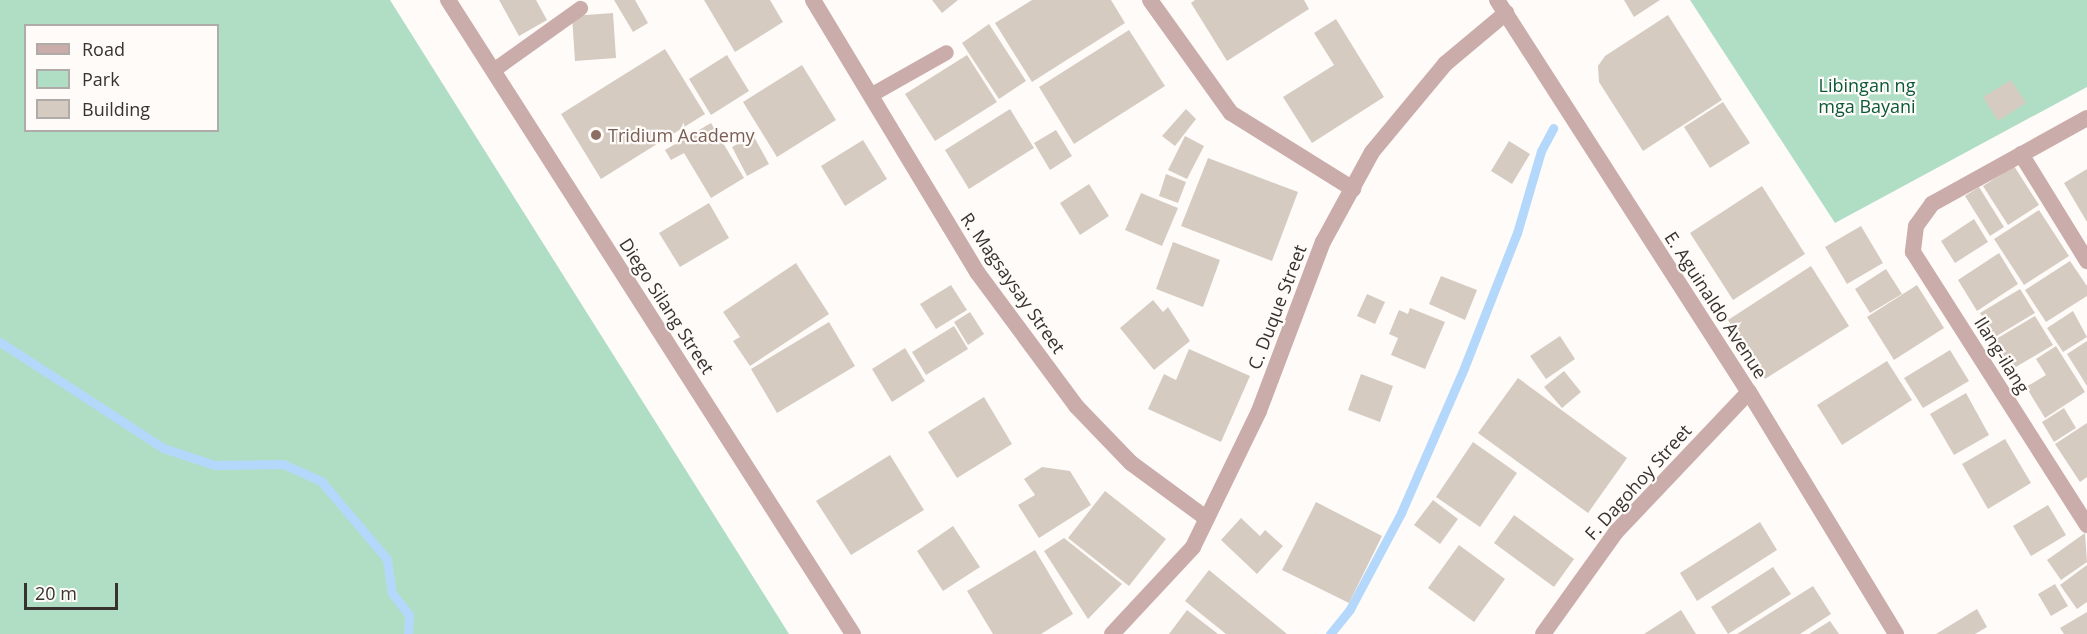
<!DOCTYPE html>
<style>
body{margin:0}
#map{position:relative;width:2087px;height:634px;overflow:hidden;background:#fefbf9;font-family:"Open Sans",sans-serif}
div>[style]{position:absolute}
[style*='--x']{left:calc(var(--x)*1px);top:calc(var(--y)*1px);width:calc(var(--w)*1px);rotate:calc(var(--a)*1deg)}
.green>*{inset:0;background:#afdec4}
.stream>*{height:9px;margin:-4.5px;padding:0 4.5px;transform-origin:4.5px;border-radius:4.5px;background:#b4d8fb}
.building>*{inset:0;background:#d6cbc1}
.service>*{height:15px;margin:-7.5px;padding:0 7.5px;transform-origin:7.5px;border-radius:7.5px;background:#caacab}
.minor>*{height:16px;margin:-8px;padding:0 8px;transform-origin:8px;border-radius:8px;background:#caacab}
.tertiary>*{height:16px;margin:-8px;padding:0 8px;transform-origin:8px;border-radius:8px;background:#caacab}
.dots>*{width:16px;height:16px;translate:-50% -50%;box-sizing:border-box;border:3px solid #fefbf9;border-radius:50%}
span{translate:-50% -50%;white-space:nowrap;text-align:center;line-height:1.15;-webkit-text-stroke:4.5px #fefbf9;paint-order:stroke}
.park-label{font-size:18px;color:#0b593b}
.education-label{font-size:18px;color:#785e54}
.left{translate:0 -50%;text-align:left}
.street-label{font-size:18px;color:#37322e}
.legend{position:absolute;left:24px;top:24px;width:195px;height:108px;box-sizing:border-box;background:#fefbf9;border:2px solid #aeaba8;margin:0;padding:8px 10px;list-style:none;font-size:18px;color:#37322e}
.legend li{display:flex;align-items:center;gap:12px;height:30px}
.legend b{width:30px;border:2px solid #aeaba8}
.scale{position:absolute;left:24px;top:583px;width:94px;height:27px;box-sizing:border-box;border:3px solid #37322e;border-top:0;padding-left:8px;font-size:18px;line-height:21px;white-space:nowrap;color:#37322e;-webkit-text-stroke:4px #fefbf9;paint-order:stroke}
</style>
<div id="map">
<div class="green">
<i style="clip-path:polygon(evenodd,0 0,390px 0,789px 634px,0 634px,0 0,26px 26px,218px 26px,218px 130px,26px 130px,26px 26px)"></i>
<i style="clip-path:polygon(1690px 0,2087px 0,2087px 87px,1835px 223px)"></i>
</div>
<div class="stream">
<i style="--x:0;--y:342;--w:194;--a:33"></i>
<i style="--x:163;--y:448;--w:54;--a:18.4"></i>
<i style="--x:214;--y:465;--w:69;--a:-0.8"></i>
<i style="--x:283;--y:464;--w:42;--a:24.1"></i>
<i style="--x:321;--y:481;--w:102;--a:49.8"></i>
<i style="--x:387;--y:559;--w:34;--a:82"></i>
<i style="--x:392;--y:593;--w:28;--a:52"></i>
<i style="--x:409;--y:615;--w:19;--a:93"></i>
<i style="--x:1330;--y:634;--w:32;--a:-51"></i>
<i style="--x:1350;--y:609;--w:109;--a:-62"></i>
<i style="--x:1401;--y:513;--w:158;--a:-66.5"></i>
<i style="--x:1464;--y:368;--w:145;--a:-68.6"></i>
<i style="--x:1517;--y:233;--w:85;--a:-73.7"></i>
<i style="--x:1541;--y:151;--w:26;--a:-62"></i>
</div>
<div class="building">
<i style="clip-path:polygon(499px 0,536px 0,547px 20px,519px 36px)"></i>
<i style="clip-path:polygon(614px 0,635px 0,648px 23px,633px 32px)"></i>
<i style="clip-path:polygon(704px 0,770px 0,783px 22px,735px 52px)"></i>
<i style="clip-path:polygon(932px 0,958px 0,942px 13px)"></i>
<i style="clip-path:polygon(1032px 0,1111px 0,1125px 23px,1032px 82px,995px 23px)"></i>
<i style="clip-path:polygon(1195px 0,1304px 0,1309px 9px,1227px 61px,1191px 3px)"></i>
<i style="clip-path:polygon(1624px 0,1660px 0,1634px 17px)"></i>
<i style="clip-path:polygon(613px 13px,616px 58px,575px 61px,572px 16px)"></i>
<i style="clip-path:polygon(1668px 15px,1722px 100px,1643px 151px,1599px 82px,1598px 66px,1605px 56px)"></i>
<i style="clip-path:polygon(1336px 19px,1384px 97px,1312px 143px,1283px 97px,1334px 65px,1314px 33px)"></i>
<i style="clip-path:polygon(989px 24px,1026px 81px,999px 99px,962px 43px)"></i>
<i style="clip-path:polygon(1129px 30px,1165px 86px,1074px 144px,1039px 87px)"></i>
<i style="clip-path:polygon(665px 49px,705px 114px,601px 179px,561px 114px)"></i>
<i style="clip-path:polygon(727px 55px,749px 91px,711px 115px,689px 79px)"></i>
<i style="clip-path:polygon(967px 55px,997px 102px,935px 141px,905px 94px)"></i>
<i style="clip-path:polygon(802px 65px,836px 120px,777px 157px,743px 102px)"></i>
<i style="clip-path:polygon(2011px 80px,2026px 103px,1998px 121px,1983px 97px)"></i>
<i style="clip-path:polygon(1723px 102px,1750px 143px,1710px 168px,1684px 127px)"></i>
<i style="clip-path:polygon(1010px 109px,1034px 148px,969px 189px,945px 150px)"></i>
<i style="clip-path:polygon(1186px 109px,1196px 119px,1175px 146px,1162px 136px)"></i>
<i style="clip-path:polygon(711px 123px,744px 178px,711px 198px,684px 153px,671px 160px,665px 150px)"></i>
<i style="clip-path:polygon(1056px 130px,1072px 156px,1050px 170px,1034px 143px)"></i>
<i style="clip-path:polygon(753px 135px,769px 164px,747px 176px,732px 147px)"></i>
<i style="clip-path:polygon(1185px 136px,1204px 146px,1187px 179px,1168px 170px)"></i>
<i style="clip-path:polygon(863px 140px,887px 179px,845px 206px,821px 166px)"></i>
<i style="clip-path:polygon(1509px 141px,1530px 154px,1512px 184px,1491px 171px)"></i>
<i style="clip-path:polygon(1208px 158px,1298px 192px,1272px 261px,1181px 226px)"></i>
<i style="clip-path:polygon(2014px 166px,2039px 205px,2008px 225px,1983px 186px)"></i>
<i style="clip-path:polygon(2087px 169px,2087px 222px,2064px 183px)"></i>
<i style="clip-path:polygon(1166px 174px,1186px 182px,1178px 203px,1159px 196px)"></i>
<i style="clip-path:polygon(1089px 184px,1109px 216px,1080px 235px,1060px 203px)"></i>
<i style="clip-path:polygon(1762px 186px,1805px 254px,1733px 300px,1690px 233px)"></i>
<i style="clip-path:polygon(1979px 187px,2004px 227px,1990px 236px,1965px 196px)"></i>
<i style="clip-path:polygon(1141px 193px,1178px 208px,1162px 246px,1125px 230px)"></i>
<i style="clip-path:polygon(709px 203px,729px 238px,680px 267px,659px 233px)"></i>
<i style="clip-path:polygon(2039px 210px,2069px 256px,2024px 285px,1994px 239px)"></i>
<i style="clip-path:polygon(1974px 219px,1988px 242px,1955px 263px,1941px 241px)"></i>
<i style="clip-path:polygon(1861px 226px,1883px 263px,1847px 284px,1825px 247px)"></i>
<i style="clip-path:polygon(1173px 242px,1220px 260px,1203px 307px,1156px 289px)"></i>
<i style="clip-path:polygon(1999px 253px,2018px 284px,1977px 311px,1958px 280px)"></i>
<i style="clip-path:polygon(2070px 261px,2087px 286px,2087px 296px,2046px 322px,2025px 290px)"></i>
<i style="clip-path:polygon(796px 263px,829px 314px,750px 366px,733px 341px,740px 337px,723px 312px)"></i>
<i style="clip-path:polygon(1811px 266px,1849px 326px,1765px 379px,1728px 320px)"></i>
<i style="clip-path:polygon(1886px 269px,1902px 294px,1870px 313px,1855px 289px)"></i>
<i style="clip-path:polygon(1441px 276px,1477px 290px,1465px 320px,1429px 304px)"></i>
<i style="clip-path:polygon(951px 285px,967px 310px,936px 329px,920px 304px)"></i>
<i style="clip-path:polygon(1917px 285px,1944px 328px,1894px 360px,1867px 317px)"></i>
<i style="clip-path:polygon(2020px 289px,2035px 313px,1995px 337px,1980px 313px)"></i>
<i style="clip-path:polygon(1367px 294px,1385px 302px,1375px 324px,1357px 316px)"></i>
<i style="clip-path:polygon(1153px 300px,1163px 312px,1168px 307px,1190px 341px,1154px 370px,1120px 328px)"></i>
<i style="clip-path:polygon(1410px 308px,1445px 322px,1425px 369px,1391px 355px,1398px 338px,1389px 334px,1399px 310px,1408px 314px)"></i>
<i style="clip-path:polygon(2073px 311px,2087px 337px,2063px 352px,2047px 328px)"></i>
<i style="clip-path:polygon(970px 312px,984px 334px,968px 345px,954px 322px)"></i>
<i style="clip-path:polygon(2035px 316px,2053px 345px,2009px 371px,1991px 342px)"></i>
<i style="clip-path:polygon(829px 322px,855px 366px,777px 413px,751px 369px)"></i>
<i style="clip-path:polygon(954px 326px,968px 349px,926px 375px,912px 352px)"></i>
<i style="clip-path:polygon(1560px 336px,1575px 359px,1546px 379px,1530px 356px)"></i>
<i style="clip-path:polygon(2087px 341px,2087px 386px,2067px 354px)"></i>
<i style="clip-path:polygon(2056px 346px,2085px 392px,2045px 418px,2026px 387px,2046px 375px,2036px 359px)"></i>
<i style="clip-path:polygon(905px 348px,925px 381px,892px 402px,872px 369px)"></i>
<i style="clip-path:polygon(1189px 349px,1250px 376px,1221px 442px,1148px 409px,1164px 374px,1176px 380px)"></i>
<i style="clip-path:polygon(1950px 350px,1969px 381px,1923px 408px,1904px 378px)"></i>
<i style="clip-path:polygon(1887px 361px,1912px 400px,1842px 445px,1817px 405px)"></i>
<i style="clip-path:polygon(1564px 371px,1581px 392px,1562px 408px,1544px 387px)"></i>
<i style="clip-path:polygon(1361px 374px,1393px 386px,1380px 422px,1348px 410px)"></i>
<i style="clip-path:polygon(1518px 378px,1627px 458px,1588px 513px,1478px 433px)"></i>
<i style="clip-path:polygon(1966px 393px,1989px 435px,1954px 455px,1930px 414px)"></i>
<i style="clip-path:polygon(984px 397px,1012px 444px,957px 478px,928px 432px)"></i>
<i style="clip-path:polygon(2064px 408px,2076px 428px,2054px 442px,2042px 422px)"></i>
<i style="clip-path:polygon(2087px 423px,2087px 477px,2080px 482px,2055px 444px)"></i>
<i style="clip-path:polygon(2005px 439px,2031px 483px,1988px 509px,1962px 464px)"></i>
<i style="clip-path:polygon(1473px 442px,1517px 473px,1480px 527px,1436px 497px)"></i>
<i style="clip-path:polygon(890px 455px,924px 510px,851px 555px,816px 501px)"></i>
<i style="clip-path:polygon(1042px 467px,1070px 471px,1091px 505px,1039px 538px,1018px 505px,1035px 495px,1024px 479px)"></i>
<i style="clip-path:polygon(1105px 491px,1166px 539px,1129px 586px,1068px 538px)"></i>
<i style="clip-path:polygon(1433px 500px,1458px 519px,1440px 544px,1414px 525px)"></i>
<i style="clip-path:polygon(1316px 502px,1382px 536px,1349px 603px,1282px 570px)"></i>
<i style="clip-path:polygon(2048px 505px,2066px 535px,2031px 556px,2013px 526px)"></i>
<i style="clip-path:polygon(1514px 515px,1574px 559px,1554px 587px,1494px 543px)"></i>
<i style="clip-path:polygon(1241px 518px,1260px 536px,1265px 530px,1283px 546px,1257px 574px,1221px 540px)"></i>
<i style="clip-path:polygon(1760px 522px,1777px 550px,1697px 601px,1680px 573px)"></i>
<i style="clip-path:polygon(953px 526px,980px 567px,943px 591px,917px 551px)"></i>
<i style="clip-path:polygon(2085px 533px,2087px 562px,2061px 580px,2047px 560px)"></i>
<i style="clip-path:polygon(1064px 538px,1122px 584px,1088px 619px,1044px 551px)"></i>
<i style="clip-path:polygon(1459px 545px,1505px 579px,1474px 622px,1428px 588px)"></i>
<i style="clip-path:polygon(1035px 550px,1073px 614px,1041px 634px,993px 634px,967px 591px)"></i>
<i style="clip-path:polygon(2087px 565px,2087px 602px,2077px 609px,2060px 585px)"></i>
<i style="clip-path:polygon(1773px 567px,1791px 594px,1728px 634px,1711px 607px)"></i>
<i style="clip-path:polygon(1209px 570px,1287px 634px,1226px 634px,1185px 601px)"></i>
<i style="clip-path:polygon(2055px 584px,2068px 606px,2051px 616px,2038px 594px)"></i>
<i style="clip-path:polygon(1813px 586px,1831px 614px,1800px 634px,1737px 634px)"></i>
<i style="clip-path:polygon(1977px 609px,1987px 627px,1975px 634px,1936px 634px)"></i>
<i style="clip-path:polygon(1187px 610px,1218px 634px,1169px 634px)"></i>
<i style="clip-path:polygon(1681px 610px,1696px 634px,1644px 634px)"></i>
<i style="clip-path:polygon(2087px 612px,2087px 634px,2064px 634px,2060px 628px)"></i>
<i style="clip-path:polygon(1830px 621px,1839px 634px,1809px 634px)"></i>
</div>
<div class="service">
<i style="--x:493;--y:70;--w:107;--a:-35.5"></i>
<i style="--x:870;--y:95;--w:87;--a:-29.5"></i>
</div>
<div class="minor">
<i style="--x:813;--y:0;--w:318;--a:58.9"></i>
<i style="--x:977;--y:272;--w:167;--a:53.5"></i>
<i style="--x:1076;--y:406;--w:79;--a:46"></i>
<i style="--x:1131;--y:463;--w:93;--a:36.3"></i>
<i style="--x:1150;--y:0;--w:139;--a:54.4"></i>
<i style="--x:1231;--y:113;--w:144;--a:31.9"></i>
<i style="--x:1497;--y:0;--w:466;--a:57.3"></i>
<i style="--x:1749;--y:392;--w:283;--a:58.7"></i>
<i style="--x:2087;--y:118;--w:177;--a:151"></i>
<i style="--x:1932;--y:204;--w:27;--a:126"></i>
<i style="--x:1916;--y:226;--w:26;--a:97"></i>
<i style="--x:1913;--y:252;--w:324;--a:57.5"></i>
<i style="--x:2021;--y:154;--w:126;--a:58.3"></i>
<i style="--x:1112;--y:634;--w:119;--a:-47"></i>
<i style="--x:1193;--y:547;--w:151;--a:-64.1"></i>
<i style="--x:1259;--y:411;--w:181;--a:-69.3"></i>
<i style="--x:1323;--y:242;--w:102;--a:-61.4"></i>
<i style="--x:1372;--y:152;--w:114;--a:-50.3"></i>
<i style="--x:1445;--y:64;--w:80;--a:-39.9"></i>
<i style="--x:1543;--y:634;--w:125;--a:-54.4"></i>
<i style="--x:1616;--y:532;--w:193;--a:-46.5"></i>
</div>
<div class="tertiary">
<i style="--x:448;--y:0;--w:752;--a:57.43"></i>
</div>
<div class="dots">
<i style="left:596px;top:135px;background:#8d6e63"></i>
</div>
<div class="park-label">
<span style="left:1867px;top:96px">Libingan ng<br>mga Bayani</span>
</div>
<div class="education-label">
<span class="left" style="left:608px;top:135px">Tridium Academy</span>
</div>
<div class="street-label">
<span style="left:1013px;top:283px;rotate:55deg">R. Magsaysay Street</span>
<span style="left:1716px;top:305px;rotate:57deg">E. Aguinaldo Avenue</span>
<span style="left:667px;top:306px;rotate:57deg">Diego Silang Street</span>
<span style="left:1277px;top:307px;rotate:-69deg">C. Duque Street</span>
<span style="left:2002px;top:355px;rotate:58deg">Ilang-ilang</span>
<span style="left:1638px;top:482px;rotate:-48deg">F. Dagohoy Street</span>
</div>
<ul class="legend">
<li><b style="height:8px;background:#caacab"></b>Road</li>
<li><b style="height:16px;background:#afdec4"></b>Park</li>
<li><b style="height:16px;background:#d6cbc1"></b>Building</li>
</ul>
<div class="scale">20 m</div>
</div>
